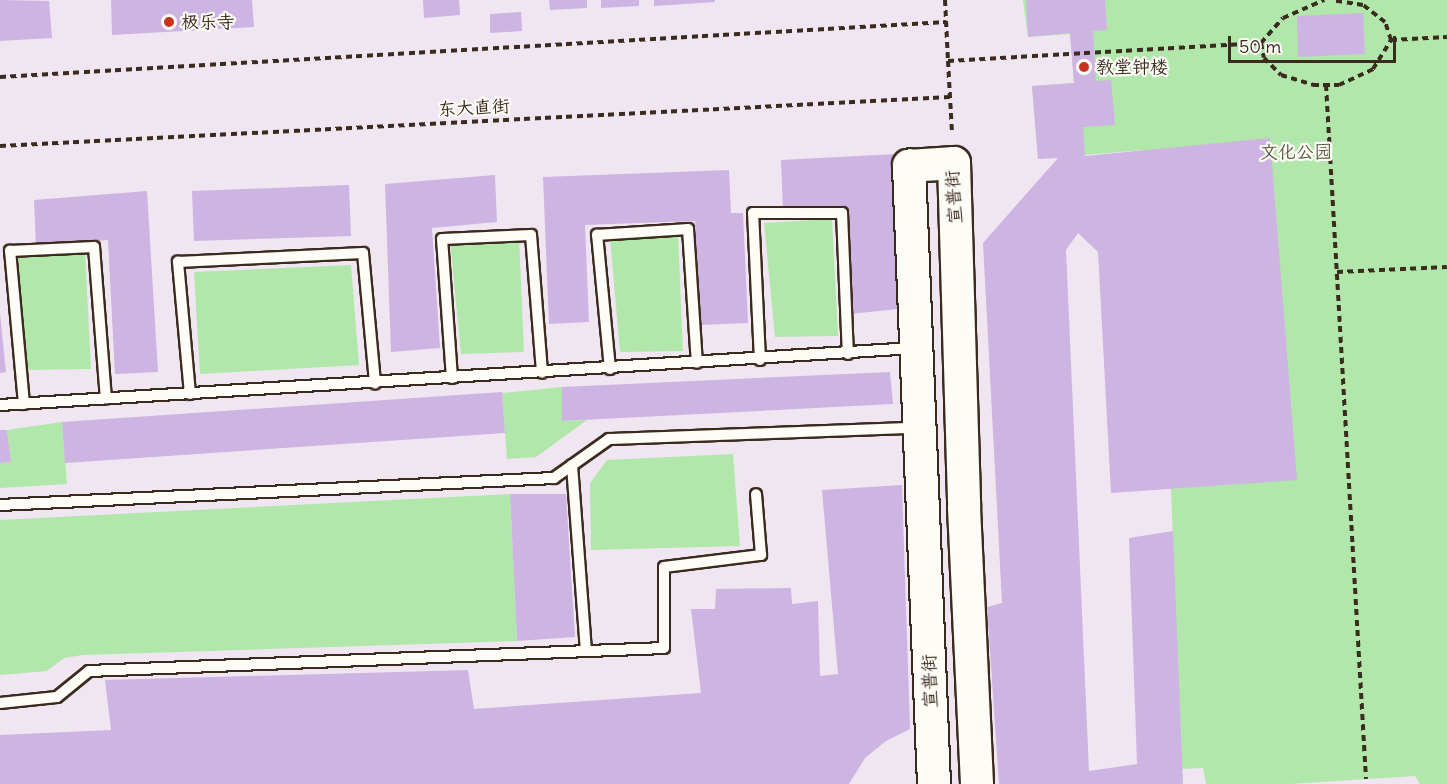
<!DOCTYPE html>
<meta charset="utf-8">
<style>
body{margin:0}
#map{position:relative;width:1447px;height:784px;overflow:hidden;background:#efe6f1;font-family:Delius,"LXGW WenKai TC",sans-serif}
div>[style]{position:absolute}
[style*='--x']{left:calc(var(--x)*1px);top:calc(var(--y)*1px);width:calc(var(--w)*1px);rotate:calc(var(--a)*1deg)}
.green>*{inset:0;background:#b1e7aa}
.building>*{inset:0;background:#ceb4e2}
.path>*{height:4px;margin-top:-2px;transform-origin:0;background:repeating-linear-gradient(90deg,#3b2a1e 0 6px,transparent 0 10.5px)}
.roads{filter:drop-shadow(2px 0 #3b2a1e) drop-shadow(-2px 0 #3b2a1e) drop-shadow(0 2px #3b2a1e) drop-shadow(0 -2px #3b2a1e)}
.lane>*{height:10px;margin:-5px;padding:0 5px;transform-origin:5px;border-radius:5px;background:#fdfcf7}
.secondary>*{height:32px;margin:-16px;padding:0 16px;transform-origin:16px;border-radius:16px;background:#fdfcf7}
.dots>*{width:16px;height:16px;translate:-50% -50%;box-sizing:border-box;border:3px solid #fdfcf7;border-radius:50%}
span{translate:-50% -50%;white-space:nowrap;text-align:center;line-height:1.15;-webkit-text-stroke:4.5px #fdfcf7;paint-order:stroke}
.poi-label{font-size:18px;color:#3b2a1e}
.left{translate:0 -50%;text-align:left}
.street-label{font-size:18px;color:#3b2a1e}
.park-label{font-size:18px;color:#585941}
.scale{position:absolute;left:1228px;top:36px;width:168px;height:27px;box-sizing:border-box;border:3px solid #3b2a1e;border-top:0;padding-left:8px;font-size:18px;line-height:21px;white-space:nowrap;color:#3b2a1e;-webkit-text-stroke:4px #fdfcf7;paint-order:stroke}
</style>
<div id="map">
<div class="green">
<i style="clip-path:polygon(1023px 0,1447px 0,1447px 784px,1420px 784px,1415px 776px,1290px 784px,1206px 784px,1203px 768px,1181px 769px,1171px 490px,1143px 150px,1038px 159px,1032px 86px,1074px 83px,1070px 34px,1028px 37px)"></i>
<i style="clip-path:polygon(832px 219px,838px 336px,775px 337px,764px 223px)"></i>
<i style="clip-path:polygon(678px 234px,683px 351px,620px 352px,610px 238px)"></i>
<i style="clip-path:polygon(519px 236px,524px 352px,461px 354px,450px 240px)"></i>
<i style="clip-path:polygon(85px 252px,91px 369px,28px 370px,17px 256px)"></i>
<i style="clip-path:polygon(351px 265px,359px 365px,200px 374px,194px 272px)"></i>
<i style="clip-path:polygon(562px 387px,562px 421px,587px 420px,536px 457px,507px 459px,502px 393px)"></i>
<i style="clip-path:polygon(62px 422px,67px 484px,0 488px,0 463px,11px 462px,7px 430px)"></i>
<i style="clip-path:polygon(733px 454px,740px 546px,591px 550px,590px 483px,607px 460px)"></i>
<i style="clip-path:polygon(510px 494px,517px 641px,83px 655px,64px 658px,47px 671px,0 675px,0 520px)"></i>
</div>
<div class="building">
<i style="clip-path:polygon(0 0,49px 1px,52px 38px,0 41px)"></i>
<i style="clip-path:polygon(111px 0,252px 0,254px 27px,112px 35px)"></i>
<i style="clip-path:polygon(423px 0,459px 0,460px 15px,424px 18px)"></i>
<i style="clip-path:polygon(549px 0,587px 0,587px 8px,550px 10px)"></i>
<i style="clip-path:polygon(601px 0,639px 0,639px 6px,601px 8px)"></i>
<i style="clip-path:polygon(654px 0,715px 0,715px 2px,654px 6px)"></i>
<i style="clip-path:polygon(1026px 0,1105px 0,1107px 30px,1093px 31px,1096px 81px,1111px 80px,1115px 125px,1083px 127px,1085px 156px,1270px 138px,1297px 480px,1111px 493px,1098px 252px,1078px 233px,1066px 250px,1089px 771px,1137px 764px,1129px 538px,1173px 531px,1183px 784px,999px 784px,987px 607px,1002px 603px,983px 243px,1058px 158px,1038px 159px,1032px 86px,1074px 83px,1070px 33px,1028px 37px)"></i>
<i style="clip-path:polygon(521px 12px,522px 31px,490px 33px,490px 14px)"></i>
<i style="clip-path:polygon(1363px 13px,1365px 54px,1298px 57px,1297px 16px)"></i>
<i style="clip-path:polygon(896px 154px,898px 309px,850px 314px,848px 208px,783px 211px,781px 160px)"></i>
<i style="clip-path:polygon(729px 170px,731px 213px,743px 213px,748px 323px,700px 325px,695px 221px,585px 225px,589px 322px,549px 324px,543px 177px)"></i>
<i style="clip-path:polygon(495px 175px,497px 222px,432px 228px,440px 348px,391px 352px,385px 184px)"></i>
<i style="clip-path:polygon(349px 185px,351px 236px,194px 241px,192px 191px)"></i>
<i style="clip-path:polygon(147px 191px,158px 372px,115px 374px,108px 240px,36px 246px,34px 200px)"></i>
<i style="clip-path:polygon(0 313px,6px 372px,0 373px)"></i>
<i style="clip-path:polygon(890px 372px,893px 404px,562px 421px,562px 387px)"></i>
<i style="clip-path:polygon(502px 392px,505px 433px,65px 463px,62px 422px)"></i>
<i style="clip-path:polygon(0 430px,7px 430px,11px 462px,0 463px)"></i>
<i style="clip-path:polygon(902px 485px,910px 729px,886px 741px,865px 758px,849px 784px,0 784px,0 735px,111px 730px,105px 680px,468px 670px,474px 709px,701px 693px,691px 609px,715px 609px,716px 589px,791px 588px,792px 604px,818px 601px,820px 676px,838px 674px,822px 490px)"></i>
<i style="clip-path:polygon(510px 494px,566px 494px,575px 637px,517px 641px)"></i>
</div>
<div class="path">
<i style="--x:945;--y:0;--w:61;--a:87.2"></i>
<i style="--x:948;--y:61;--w:314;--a:-3.3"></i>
<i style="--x:1261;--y:43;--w:33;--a:-49"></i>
<i style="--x:1283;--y:18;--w:45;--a:-23.7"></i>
<i style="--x:1391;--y:40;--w:56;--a:-3.1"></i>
<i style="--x:1261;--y:43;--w:15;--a:79"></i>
<i style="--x:1264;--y:58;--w:24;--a:45"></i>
<i style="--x:1281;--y:75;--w:34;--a:17"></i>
<i style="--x:1313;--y:85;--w:26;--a:0"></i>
<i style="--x:1339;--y:85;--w:38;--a:-25"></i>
<i style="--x:1373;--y:69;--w:34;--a:-58"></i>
<i style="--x:1391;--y:40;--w:19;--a:-108"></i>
<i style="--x:1385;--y:22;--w:28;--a:-142"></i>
<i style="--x:1363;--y:5;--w:30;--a:-171"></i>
<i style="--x:948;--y:61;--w:71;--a:86.8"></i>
<i style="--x:0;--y:77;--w:948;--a:-3.33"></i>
<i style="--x:1326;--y:85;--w:695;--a:86.7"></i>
<i style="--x:0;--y:146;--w:951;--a:-2.95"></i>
<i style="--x:1337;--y:272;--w:110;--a:-2.6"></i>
</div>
<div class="roads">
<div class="lane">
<i style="--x:760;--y:360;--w:147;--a:-92.7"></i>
<i style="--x:753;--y:213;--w:89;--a:0"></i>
<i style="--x:842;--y:213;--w:141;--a:87.6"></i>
<i style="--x:610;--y:369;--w:135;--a:-95.5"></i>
<i style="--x:597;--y:235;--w:91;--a:-3.8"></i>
<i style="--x:688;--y:229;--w:134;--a:86.2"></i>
<i style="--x:452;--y:378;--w:139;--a:-94.1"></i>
<i style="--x:442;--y:239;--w:89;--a:-2.6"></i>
<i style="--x:531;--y:235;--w:138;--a:85.4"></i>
<i style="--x:190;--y:394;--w:133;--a:-95.2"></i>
<i style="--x:178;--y:262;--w:185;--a:-2.8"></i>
<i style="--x:363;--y:253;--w:131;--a:84.7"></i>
<i style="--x:24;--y:404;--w:154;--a:-95.2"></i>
<i style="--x:10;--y:251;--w:84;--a:-2.7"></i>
<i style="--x:94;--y:247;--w:152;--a:85.5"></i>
<i style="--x:0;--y:405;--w:915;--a:-3.57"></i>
<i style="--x:572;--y:465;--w:186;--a:85.7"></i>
<i style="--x:0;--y:505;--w:555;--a:-2.79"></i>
<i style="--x:554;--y:478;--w:67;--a:-35.3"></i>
<i style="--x:609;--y:439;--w:307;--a:-2.1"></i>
<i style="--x:0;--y:703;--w:57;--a:-6"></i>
<i style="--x:57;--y:697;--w:41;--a:-39.1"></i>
<i style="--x:89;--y:671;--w:575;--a:-2.29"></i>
<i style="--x:664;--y:648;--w:81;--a:-90"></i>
<i style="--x:664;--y:567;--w:98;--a:-7.1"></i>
<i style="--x:761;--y:555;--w:61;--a:-94.7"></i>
</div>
<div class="secondary">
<i style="--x:934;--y:784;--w:619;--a:-92.32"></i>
<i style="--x:909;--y:166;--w:45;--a:-3.8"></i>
<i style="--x:954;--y:163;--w:345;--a:88.3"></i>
<i style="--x:964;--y:508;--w:276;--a:87.3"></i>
</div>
</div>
<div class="dots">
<i style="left:169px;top:22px;background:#c8321e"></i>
<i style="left:1084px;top:67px;background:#c8321e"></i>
</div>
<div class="poi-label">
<span class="left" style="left:181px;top:22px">极乐寺</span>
<span class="left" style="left:1096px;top:67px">教堂钟楼</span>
</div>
<div class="street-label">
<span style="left:474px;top:108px;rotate:-3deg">东大直街</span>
<span style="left:954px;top:197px;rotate:-94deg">宣普街</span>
<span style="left:930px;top:681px;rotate:-92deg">宣普街</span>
</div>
<div class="park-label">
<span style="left:1296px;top:152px">文化公园</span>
</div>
<div class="scale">50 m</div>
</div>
